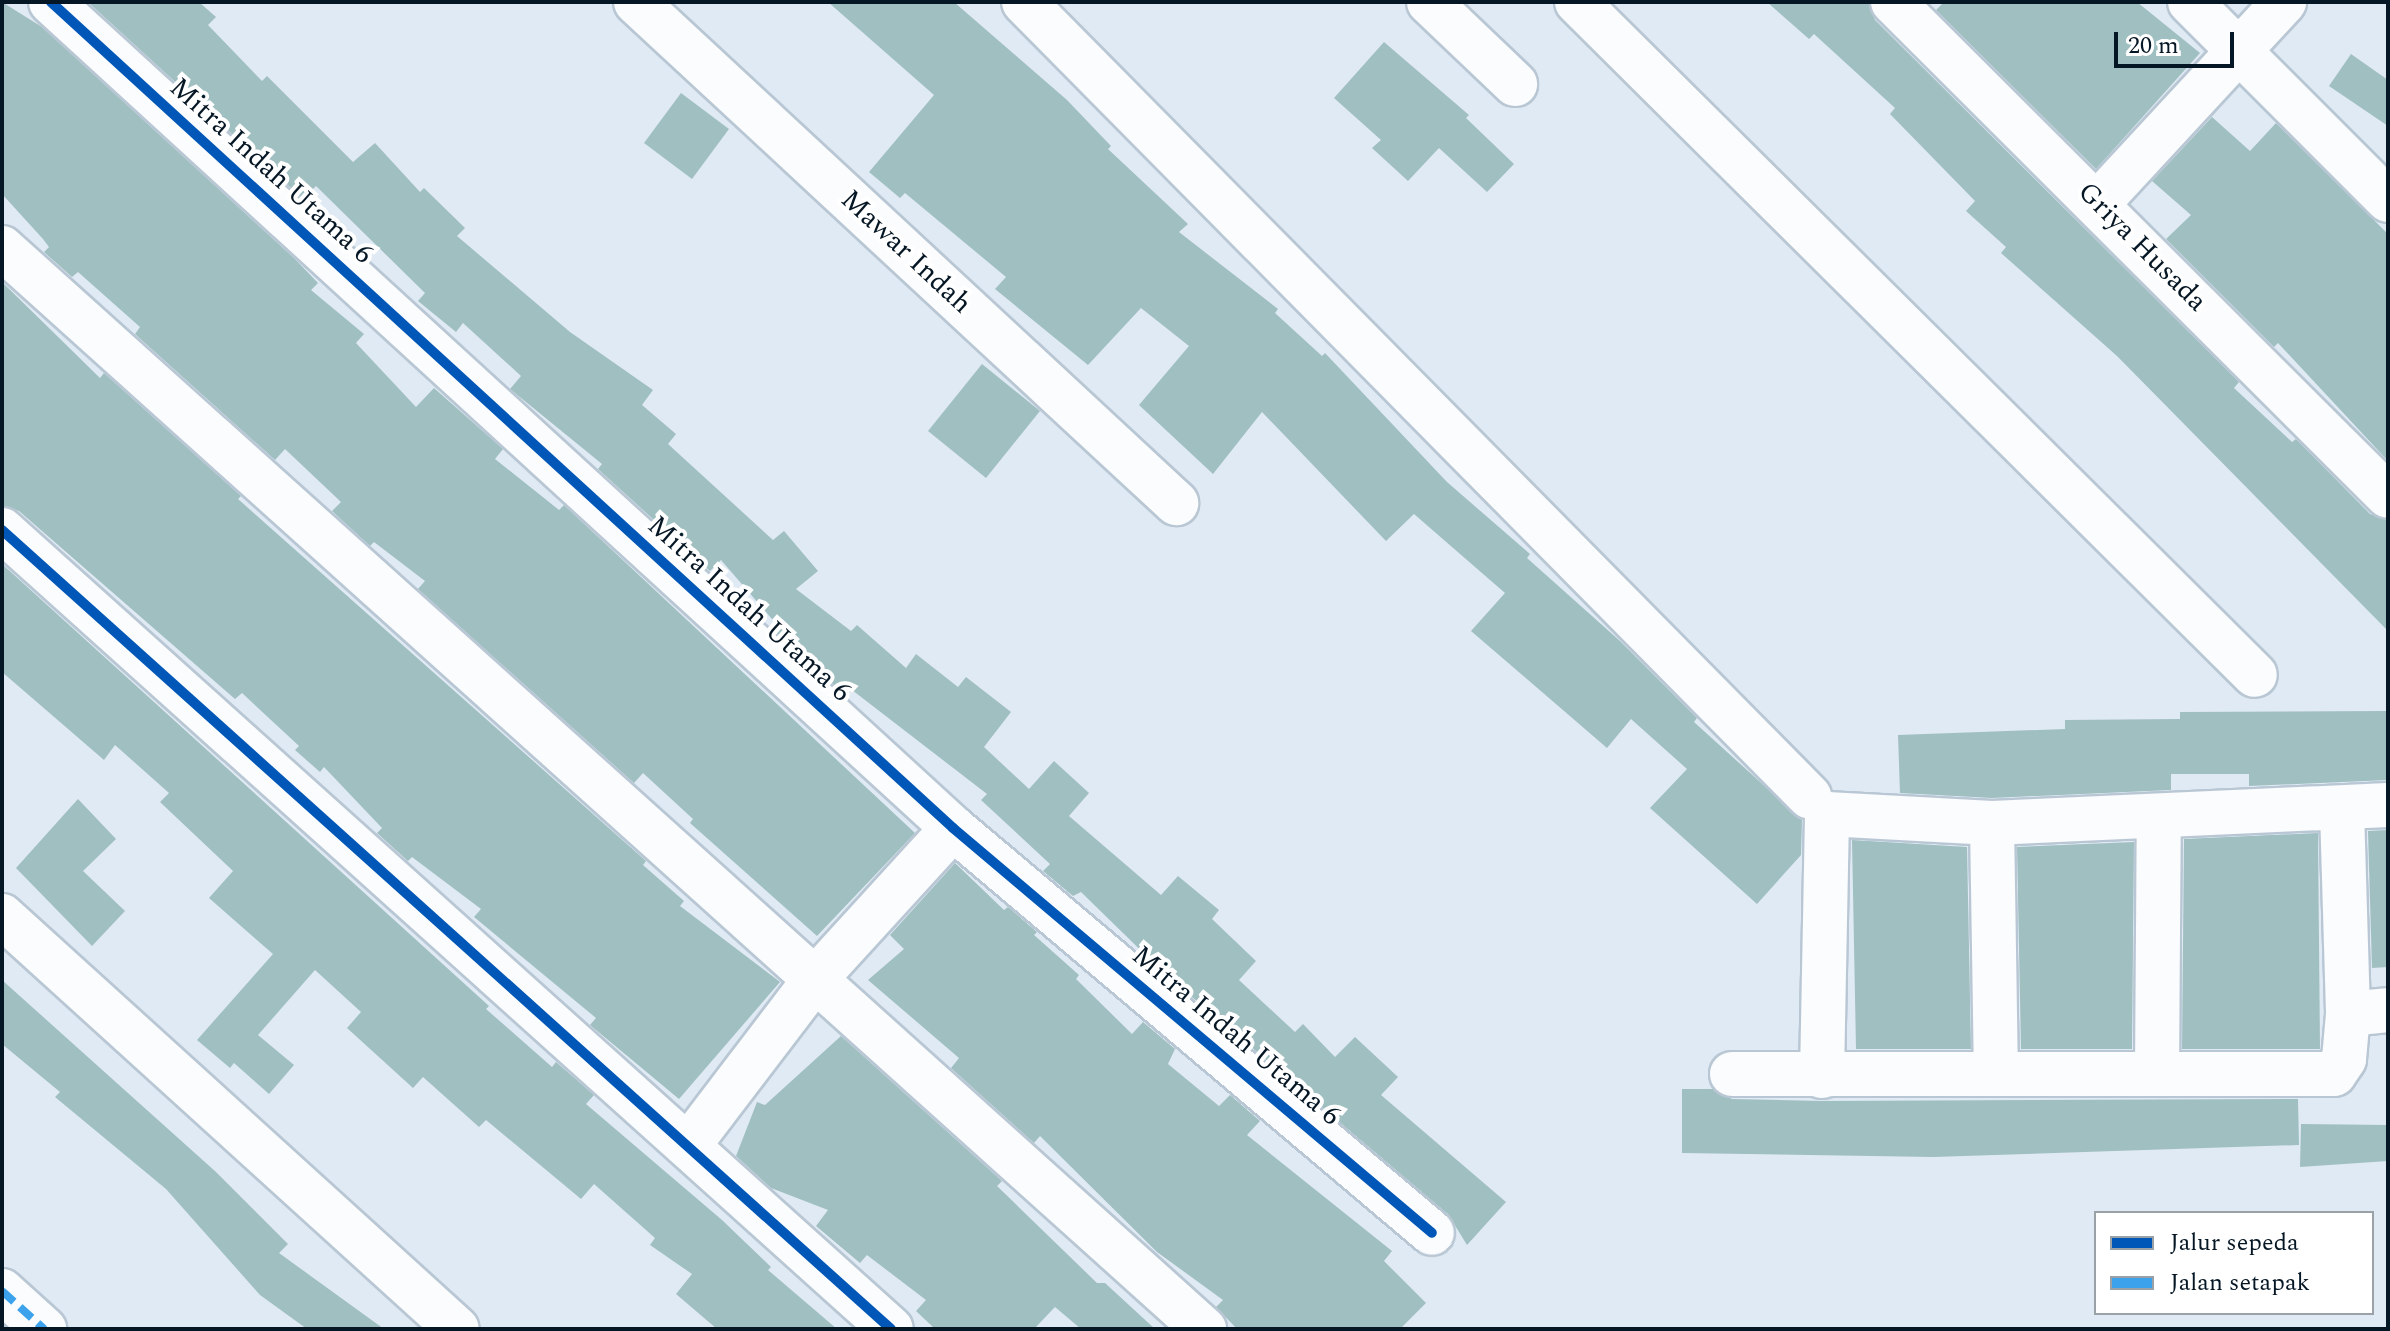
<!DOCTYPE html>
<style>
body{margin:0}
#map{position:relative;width:2390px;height:1331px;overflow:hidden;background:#e0eaf4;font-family:Spectral,serif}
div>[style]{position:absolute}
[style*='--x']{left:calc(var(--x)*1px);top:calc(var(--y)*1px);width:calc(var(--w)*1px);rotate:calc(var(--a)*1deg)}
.building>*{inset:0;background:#a0bfc1}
.roads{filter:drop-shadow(2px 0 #b9c7d4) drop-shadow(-2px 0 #b9c7d4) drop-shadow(0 2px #b9c7d4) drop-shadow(0 -2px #b9c7d4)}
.street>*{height:44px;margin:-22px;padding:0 22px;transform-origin:22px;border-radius:22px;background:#fafcfd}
.quiet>*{height:8px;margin-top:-4px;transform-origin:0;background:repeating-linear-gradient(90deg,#3ca2eb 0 16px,transparent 0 24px)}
.cycleway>*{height:10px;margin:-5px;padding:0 5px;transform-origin:5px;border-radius:5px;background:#0057b8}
span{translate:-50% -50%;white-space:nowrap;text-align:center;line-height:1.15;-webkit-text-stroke:8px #fff;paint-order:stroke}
.street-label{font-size:28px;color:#051624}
.frame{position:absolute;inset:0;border:4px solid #051624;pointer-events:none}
.legend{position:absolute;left:2094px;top:1211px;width:280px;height:104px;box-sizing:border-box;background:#fff;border:2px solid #9ba2a7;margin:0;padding:10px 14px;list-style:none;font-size:24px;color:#051624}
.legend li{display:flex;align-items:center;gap:16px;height:40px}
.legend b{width:40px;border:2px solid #9ba2a7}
.scale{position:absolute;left:2114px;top:32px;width:120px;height:36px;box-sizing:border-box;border:4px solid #051624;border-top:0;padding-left:10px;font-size:24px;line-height:28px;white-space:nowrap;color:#051624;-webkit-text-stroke:6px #fff;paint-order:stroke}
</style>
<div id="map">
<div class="building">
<i style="clip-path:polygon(2px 2px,42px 27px,295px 259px,318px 283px,311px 290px,364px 334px,356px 343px,416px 407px,434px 388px,503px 449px,495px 459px,559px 510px,564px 505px,915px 833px,817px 936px,690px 823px,693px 819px,643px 773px,634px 783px,418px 589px,425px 581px,374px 542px,370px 546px,332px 511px,341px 502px,285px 449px,275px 460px,135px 334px,140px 327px,78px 272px,72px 277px,44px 252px,49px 247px,43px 239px,2px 194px)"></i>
<i style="clip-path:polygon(88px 2px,199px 2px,216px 17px,208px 25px,262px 81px,267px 76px,353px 162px,375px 143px,420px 192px,424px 188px,465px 228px,457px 236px,570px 332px,653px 390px,642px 405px,676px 434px,668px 444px,773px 540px,784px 531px,818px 571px,796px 589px,851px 631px,857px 625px,906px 668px,916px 654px,958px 687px,966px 677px,1011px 712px,984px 747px,1029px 789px,1054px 761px,1089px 793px,1069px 816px,1161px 895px,1178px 876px,1219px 910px,1212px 919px,1256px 961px,1239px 980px,1295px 1032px,1303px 1024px,1335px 1057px,1355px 1037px,1398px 1077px,1381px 1095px,1506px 1202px,1467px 1245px,1448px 1214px,1166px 975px,1081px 892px,1073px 896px,1043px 871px,1050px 864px,981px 800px,987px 794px,852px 690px,846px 696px,774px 631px,778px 626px,721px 560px,710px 571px,598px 469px,602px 464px,510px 389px,521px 376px,463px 323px,456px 332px,418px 301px,425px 293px,316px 186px,303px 199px)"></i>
<i style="clip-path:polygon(828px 2px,954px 2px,1067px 100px,1111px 146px,1108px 149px,1188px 224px,1179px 232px,1278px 309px,1275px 313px,1322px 356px,1325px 353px,1447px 482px,1530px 554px,1527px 558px,1620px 641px,1697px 718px,1694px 722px,1802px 820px,1801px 855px,1757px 904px,1650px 808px,1687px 769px,1631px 719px,1607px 748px,1471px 631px,1505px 593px,1414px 514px,1386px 541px,1262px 412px,1213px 474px,1139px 405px,1189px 346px,1141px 308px,1088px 365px,995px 289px,1006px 277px,905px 193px,900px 198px,869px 172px,934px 95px)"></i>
<i style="clip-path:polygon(1767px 2px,1869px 2px,1875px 20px,2239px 382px,2234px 388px,2292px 442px,2296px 439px,2370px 514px,2388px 520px,2388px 631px,2117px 356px,2001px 253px,2006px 247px,1966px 211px,1975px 201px,1890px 114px,1895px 108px,1814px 34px,1809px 39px)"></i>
<i style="clip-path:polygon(1944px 2px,2137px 2px,2200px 53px,2096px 169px,1936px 10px)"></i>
<i style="clip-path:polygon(1384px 42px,1469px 115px,1466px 118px,1514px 164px,1487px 192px,1439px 148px,1408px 181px,1372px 148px,1381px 140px,1334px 98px)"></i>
<i style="clip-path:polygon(2351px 54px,2388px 80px,2388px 126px,2329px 86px)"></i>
<i style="clip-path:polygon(681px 93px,729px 129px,692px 179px,644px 143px)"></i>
<i style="clip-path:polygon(2212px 117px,2250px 151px,2276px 123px,2388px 234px,2388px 461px,2278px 343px,2274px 347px,2166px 239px,2191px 215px,2152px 181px)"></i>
<i style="clip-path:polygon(2px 282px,100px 378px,104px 373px,241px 496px,238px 499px,646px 861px,643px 865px,684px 901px,680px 906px,780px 982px,679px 1099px,590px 1025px,596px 1018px,474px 917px,481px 909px,412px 857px,408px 861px,377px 833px,382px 828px,324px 767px,320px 772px,295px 750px,299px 746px,242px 693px,235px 699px,19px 511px,2px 506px)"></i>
<i style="clip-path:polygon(982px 364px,1040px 411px,986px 478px,928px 431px)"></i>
<i style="clip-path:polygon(2px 564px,489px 1006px,486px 1009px,552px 1067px,556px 1062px,594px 1095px,586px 1104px,722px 1220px,771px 1267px,768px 1270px,837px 1329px,717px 1329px,676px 1294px,692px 1274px,650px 1245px,655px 1238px,594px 1184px,581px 1199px,486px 1120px,479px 1127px,423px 1077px,413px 1088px,347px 1028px,361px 1012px,315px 970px,258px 1035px,294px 1065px,269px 1094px,234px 1063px,230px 1068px,197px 1040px,273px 954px,209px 898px,233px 871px,160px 802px,169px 793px,115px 745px,104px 760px,2px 672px)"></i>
<i style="clip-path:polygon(2388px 711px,2388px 780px,2249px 786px,2249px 774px,2171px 774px,2171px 790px,1992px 798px,1900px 793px,1898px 735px,2065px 729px,2065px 720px,2180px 719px,2180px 712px)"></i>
<i style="clip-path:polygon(78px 799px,116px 839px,83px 871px,125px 911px,92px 946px,16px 868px)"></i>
<i style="clip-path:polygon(2388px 830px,2388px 967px,2372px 968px,2368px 831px)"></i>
<i style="clip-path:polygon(2318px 833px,2320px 1049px,2182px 1049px,2184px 839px)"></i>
<i style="clip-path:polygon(1852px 840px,1967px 847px,1971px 1049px,1856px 1049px)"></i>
<i style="clip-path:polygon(2134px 842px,2132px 1049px,2021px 1049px,2017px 847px)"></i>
<i style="clip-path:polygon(955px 863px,1004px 910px,1008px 907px,1037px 932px,1034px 935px,1079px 975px,1076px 979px,1132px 1034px,1143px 1022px,1175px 1049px,1168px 1064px,1219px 1106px,1230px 1095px,1260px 1121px,1247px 1135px,1392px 1251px,1384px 1261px,1426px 1303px,1400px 1329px,1237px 1329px,1216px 1307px,1223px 1300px,1157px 1252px,1040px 1136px,1034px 1143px,951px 1068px,959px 1058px,868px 980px,904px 949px,890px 935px)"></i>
<i style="clip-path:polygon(2px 980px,216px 1172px,288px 1244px,279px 1253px,384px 1329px,307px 1329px,260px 1295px,166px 1189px,55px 1097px,60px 1092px,2px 1044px)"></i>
<i style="clip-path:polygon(841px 1036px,1002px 1181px,997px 1186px,1097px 1283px,1105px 1283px,1155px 1329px,1081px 1329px,1055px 1307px,1034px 1329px,935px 1329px,916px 1311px,926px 1300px,867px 1255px,860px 1263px,816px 1226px,828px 1210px,771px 1188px,736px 1156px,757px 1102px,765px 1105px)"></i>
<i style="clip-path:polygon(1682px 1089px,1713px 1089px,1732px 1099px,1821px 1101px,2298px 1099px,2299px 1145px,1933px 1157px,1682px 1153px)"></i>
<i style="clip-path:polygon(2301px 1124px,2388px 1125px,2388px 1161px,2300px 1167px)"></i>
</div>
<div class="roads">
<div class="street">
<i style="--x:51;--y:2;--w:1223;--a:42.48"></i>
<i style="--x:953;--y:828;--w:627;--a:40.21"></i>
<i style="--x:636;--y:2;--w:737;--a:42.85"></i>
<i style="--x:1024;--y:2;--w:1117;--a:45.33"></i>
<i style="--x:1429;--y:2;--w:119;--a:43.6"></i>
<i style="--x:1577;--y:2;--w:955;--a:44.79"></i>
<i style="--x:1893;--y:2;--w:699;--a:44.94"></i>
<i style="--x:2190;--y:2;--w:280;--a:45"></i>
<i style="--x:2098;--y:203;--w:274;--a:-47.2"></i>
<i style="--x:2;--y:248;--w:1617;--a:41.97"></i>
<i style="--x:2;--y:530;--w:1195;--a:41.95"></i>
<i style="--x:2342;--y:810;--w:204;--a:88.3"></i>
<i style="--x:1992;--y:823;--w:250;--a:89.1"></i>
<i style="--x:2;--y:916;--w:614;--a:42.23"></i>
<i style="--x:1732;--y:1074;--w:602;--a:0"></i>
<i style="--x:2334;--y:1074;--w:18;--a:-56"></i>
<i style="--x:2344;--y:1059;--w:45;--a:-84.9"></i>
<i style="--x:2348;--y:1014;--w:40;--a:-5.7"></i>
<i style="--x:2157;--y:1074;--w:256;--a:-89.6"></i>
<i style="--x:1822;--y:1076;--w:262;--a:-88.9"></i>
<i style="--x:1827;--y:814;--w:165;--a:3.1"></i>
<i style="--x:1992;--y:823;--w:396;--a:-2.6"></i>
<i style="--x:688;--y:1146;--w:211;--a:-52.7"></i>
<i style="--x:816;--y:978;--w:203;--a:-47.6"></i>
<i style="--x:2;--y:1291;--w:57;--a:42.1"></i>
</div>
</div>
<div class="quiet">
<i style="--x:2;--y:1291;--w:57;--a:42.1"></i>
</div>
<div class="cycleway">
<i style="--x:51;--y:2;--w:1223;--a:42.48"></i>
<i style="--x:953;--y:828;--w:627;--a:40.21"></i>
<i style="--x:2;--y:530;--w:1195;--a:41.95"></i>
</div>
<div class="street-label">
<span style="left:271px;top:171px;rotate:42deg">Mitra Indah Utama 6</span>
<span style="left:2142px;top:247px;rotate:45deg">Griya Husada</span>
<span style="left:906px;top:252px;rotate:43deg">Mawar Indah</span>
<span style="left:749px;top:609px;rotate:42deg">Mitra Indah Utama 6</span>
<span style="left:1236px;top:1036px;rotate:40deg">Mitra Indah Utama 6</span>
</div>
<div class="frame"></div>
<ul class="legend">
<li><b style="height:10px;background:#0057b8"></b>Jalur sepeda</li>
<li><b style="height:10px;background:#3ca2eb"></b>Jalan setapak</li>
</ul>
<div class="scale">20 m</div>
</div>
